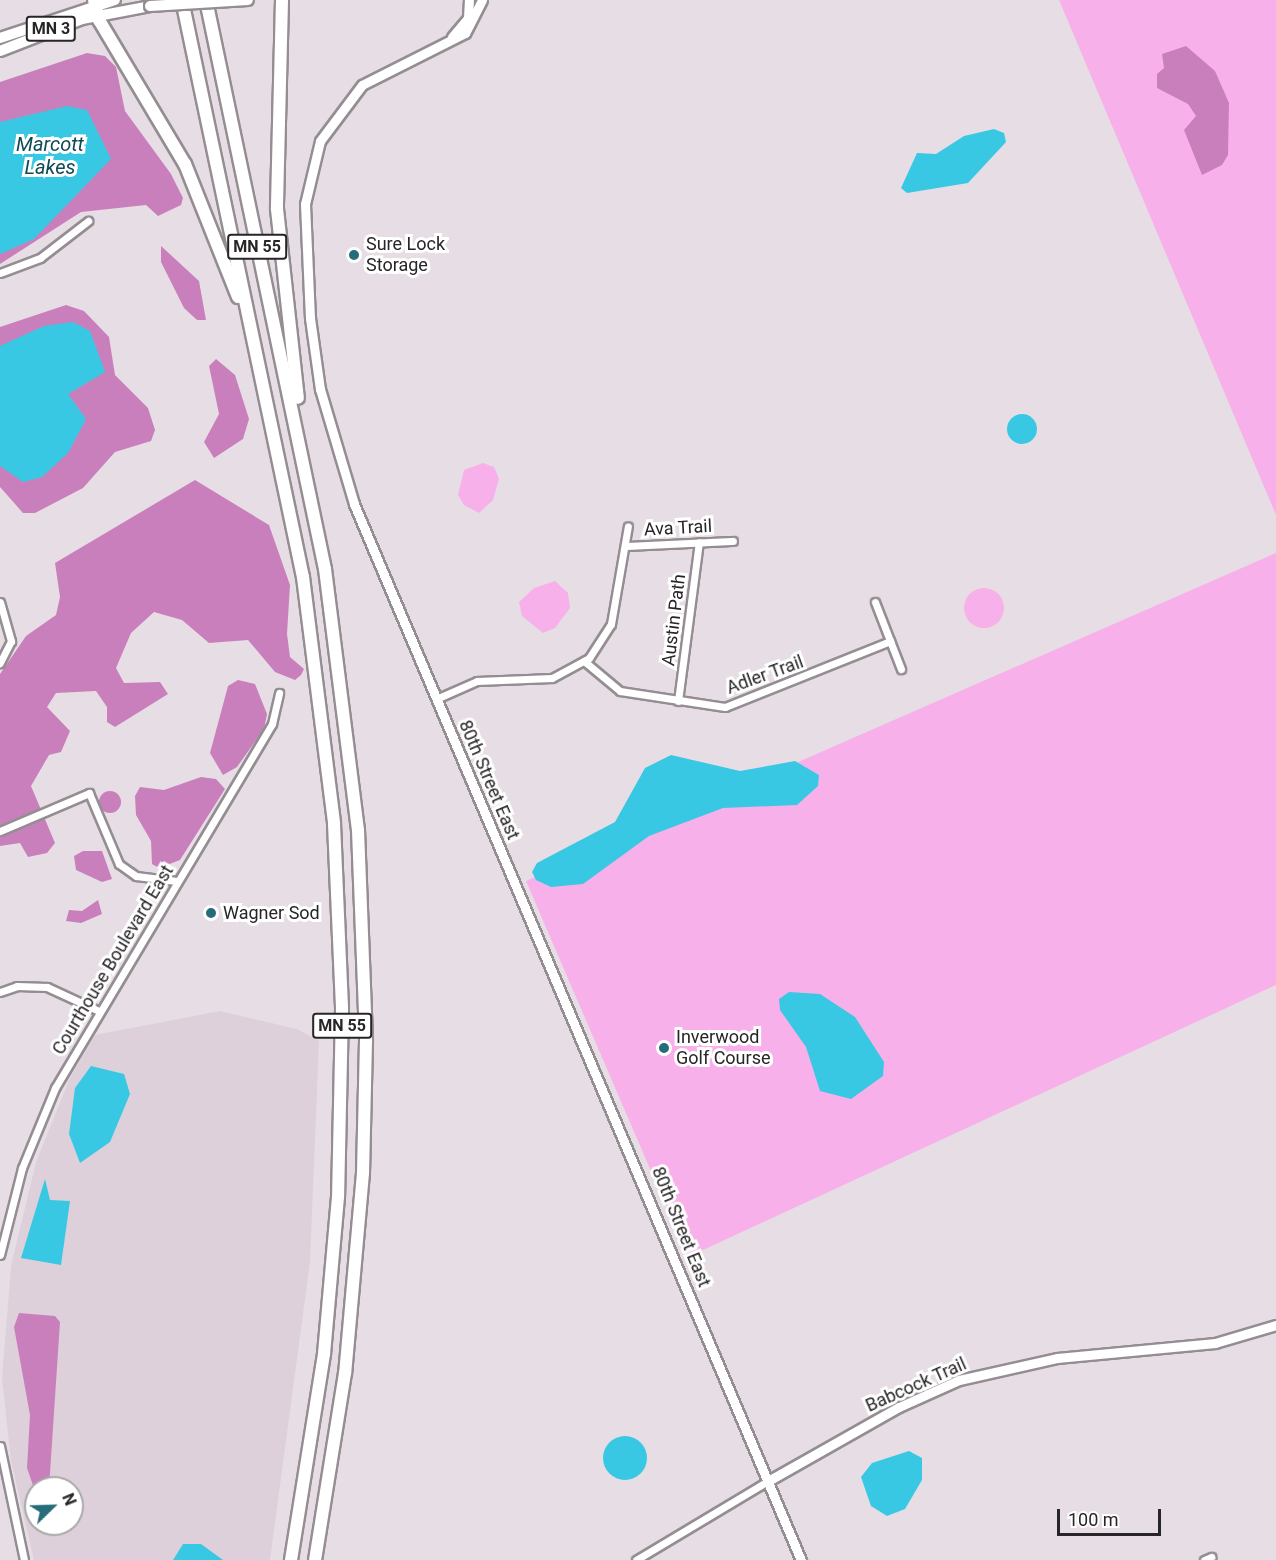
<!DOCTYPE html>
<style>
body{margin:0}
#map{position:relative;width:1276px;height:1560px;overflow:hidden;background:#e6dee4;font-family:Roboto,sans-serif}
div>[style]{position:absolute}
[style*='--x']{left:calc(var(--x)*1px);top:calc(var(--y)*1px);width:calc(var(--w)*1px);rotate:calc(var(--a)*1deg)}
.built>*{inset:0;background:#ded0db}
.green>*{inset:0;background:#f8b0ea}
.round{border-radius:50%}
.forest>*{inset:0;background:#ca7fbd}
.water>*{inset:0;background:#39c8e3}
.roads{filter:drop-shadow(2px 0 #948d92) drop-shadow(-2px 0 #948d92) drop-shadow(0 2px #948d92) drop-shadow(0 -2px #948d92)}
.street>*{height:7px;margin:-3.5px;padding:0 3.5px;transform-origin:3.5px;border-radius:3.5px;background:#fff}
.secondary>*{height:9px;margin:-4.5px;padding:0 4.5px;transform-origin:4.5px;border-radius:4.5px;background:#fff}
.primary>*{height:10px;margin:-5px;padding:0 5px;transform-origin:5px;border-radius:5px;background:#fff}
.highway>*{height:12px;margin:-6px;padding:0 6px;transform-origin:6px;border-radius:6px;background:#fff}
.bridges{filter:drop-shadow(2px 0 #948d92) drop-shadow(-2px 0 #948d92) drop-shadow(0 2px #948d92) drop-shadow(0 -2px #948d92)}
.primary-bridge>*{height:10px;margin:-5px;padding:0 5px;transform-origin:5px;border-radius:5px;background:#fff}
.dots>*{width:16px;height:16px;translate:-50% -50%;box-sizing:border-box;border:3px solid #fff;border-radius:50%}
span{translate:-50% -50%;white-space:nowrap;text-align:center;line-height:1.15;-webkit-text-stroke:6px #fff;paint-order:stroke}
.shield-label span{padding:2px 4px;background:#fff;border:2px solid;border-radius:4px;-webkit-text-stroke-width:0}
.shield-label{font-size:16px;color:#272527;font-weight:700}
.poi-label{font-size:18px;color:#272527}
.left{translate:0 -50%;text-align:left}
.street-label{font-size:18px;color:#272527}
.water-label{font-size:20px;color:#0e4b56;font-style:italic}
.north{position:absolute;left:24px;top:1476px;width:60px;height:60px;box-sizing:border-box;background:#fff;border:2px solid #a9a8a9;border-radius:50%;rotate:67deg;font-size:16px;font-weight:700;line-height:24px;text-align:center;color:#272527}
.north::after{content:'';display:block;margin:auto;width:21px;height:27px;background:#266c7a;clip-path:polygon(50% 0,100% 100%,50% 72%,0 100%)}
.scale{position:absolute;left:1057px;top:1509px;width:104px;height:27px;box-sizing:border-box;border:3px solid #272527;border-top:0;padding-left:8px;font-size:18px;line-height:21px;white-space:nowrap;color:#272527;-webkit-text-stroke:4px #fff;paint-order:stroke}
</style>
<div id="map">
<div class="built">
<i style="clip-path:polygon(evenodd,220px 1011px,297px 1029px,319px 1041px,310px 1262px,270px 1560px,34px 1560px,11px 1461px,2px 1378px,11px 1266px,36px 1162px,70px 1078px,95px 1035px,220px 1011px,36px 1488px,72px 1488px,72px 1524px,36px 1524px,36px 1488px)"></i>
</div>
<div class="green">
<i style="clip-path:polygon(1059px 0,1276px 0,1276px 515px)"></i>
<i style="clip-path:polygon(483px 463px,494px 467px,499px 479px,493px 500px,479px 513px,464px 505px,458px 495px,464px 470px)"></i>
<i style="clip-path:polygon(1276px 553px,1276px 985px,688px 1257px,526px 881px)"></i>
<i style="clip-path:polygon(555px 581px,568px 593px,570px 608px,555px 628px,543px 633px,522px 616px,519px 602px,534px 588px)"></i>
<i class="round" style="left:964px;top:588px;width:40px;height:40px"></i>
</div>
<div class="forest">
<i style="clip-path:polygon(1186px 46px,1215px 71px,1229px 103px,1228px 155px,1222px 165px,1202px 175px,1184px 130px,1196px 116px,1188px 104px,1157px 88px,1157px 74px,1164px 68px,1162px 54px)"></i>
<i style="clip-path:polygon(87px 53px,105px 56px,116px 67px,125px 111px,171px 174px,183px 198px,181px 205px,158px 216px,146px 205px,81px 212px,0 264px,0 82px)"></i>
<i style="clip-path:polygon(161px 246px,199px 281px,206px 320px,197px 320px,184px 308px,161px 262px)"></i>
<i style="clip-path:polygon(66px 305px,84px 311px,109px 337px,115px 375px,148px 408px,155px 430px,151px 441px,115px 452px,83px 488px,35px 513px,23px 513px,0 487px,0 327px)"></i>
<i style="clip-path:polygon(216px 359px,235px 375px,249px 419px,243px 439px,214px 458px,204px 442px,219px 414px,209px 366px)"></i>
<i style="clip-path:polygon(195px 480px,269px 525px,290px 585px,287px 634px,290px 657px,304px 669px,301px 675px,295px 680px,275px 672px,248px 640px,209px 643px,182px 620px,154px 612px,131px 633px,116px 668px,124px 683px,160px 682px,168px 694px,115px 727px,107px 722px,107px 707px,96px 691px,56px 693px,47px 707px,70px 731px,61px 752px,49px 755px,31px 786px,55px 843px,47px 853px,28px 857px,20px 843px,0 846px,0 674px,26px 636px,56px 615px,60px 597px,55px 563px)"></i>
<i style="clip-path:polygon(238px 680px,255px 684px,267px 714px,264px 729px,237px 767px,223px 775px,210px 753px,228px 686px)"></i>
<i style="clip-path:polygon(201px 777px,216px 779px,225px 789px,180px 860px,159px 868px,152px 864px,151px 841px,136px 815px,135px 796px,140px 787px,164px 790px)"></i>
<i class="round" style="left:99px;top:791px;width:22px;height:22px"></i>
<i style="clip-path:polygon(83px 851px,102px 851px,112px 879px,102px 882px,76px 870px,74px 856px)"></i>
<i style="clip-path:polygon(98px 900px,102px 914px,81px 923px,66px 921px,69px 910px,82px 911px)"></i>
<i style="clip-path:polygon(19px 1313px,55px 1316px,60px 1322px,49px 1488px,36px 1488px,36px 1494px,27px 1468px,30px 1415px,14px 1327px)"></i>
</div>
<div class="water">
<i style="clip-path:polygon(67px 106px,87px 110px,111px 159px,34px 239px,0 254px,0 122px)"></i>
<i style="clip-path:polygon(994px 129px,1004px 133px,1006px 142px,968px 183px,907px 193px,901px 188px,917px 153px,936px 154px,964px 136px)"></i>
<i style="clip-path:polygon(73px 322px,90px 331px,105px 372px,68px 394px,86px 419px,68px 453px,42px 477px,23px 482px,0 466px,0 346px,44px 326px)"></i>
<i class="round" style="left:1007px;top:414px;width:30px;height:30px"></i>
<i style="clip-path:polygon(671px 755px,740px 771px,795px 761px,819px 775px,818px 786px,797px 805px,723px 808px,649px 836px,583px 884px,551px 887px,536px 880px,532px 872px,537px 863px,615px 822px,645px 768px)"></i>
<i style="clip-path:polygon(789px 992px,820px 994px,855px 1017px,884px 1062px,883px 1076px,851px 1099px,820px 1091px,806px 1047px,780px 1010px,779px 999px)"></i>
<i style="clip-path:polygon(91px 1066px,124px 1074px,130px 1094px,110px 1142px,80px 1163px,69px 1134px,75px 1088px)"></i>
<i style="clip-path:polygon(45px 1179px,50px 1200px,70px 1201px,61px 1265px,21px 1258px)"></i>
<i class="round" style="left:603px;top:1436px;width:44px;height:44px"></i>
<i style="clip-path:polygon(909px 1451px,922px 1458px,922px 1480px,905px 1509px,887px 1516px,871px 1506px,861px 1477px,872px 1463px)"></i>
<i style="clip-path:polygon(183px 1544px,201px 1544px,223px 1560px,173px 1560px)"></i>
</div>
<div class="roads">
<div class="street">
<i style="--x:0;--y:273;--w:43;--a:-20.6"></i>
<i style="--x:40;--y:258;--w:61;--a:-37.6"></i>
<i style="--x:625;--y:546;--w:108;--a:-2.7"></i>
<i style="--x:0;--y:602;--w:41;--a:74.2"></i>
<i style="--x:11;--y:641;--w:25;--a:117"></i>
<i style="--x:875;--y:602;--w:72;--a:68.8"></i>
<i style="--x:584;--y:661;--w:47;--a:39.8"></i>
<i style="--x:620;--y:691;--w:106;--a:8.7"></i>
<i style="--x:725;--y:707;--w:178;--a:-21.8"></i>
<i style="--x:436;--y:699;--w:45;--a:-23.7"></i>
<i style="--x:477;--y:681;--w:75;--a:-2.3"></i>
<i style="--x:552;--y:678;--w:42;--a:-28.4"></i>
<i style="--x:589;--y:658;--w:40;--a:-57.1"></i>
<i style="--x:611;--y:624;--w:99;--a:-80.2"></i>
<i style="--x:678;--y:701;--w:160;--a:-82.5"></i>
<i style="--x:0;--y:831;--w:97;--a:-23.1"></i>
<i style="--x:89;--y:793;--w:77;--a:67.1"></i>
<i style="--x:119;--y:864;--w:21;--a:35"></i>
<i style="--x:136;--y:876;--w:41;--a:7"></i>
<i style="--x:0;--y:992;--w:18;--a:-19"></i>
<i style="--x:17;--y:986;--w:30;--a:2"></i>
<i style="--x:47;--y:987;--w:57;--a:24.8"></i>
<i style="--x:0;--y:1255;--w:90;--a:-75.8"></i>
<i style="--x:22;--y:1168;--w:87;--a:-67.6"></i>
<i style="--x:55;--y:1088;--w:424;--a:-59.2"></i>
<i style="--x:272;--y:724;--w:32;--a:-77"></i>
<i style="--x:0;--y:1446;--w:116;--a:78.1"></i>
<i style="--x:636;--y:1560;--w:154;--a:-30.9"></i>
<i style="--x:1204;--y:1560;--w:8;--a:-23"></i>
</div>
<div class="secondary">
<i style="--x:482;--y:0;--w:37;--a:117"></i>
<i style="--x:465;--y:33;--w:115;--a:153.2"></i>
<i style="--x:362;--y:85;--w:70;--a:126.9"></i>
<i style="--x:320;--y:141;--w:65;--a:103.4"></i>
<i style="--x:305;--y:204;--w:114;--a:87.5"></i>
<i style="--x:310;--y:318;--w:72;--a:82"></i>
<i style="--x:320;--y:389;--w:120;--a:73.5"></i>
<i style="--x:354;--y:504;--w:1147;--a:67.06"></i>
<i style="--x:452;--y:37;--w:25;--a:-50"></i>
<i style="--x:468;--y:18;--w:18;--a:-87"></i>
<i style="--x:768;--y:1481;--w:150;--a:-29.5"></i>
<i style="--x:899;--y:1407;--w:66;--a:-24.2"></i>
<i style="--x:959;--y:1380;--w:100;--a:-12.7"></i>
<i style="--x:1057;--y:1358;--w:159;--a:-5.4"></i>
<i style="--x:1215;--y:1343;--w:64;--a:-16.4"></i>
</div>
<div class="primary">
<i style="--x:0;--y:38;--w:121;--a:-18.3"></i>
<i style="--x:0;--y:51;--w:88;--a:-21.3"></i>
<i style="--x:82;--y:19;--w:69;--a:-10.8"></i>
</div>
<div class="highway">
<i style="--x:94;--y:0;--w:21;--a:76"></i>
<i style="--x:99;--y:20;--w:168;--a:59.2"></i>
<i style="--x:185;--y:164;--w:143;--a:68.3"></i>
<i style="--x:182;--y:0;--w:590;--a:78.16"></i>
<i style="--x:303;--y:577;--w:249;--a:82.8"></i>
<i style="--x:334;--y:824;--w:185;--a:87.5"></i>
<i style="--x:342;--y:1009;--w:188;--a:91.2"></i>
<i style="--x:338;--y:1197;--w:158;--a:95.1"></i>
<i style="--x:324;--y:1354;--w:209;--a:99.1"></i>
<i style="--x:206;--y:0;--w:581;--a:78.19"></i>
<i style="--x:325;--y:569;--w:263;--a:82.8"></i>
<i style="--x:358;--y:830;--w:211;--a:87.8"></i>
<i style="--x:366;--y:1041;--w:132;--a:91.3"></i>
<i style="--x:363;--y:1173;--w:201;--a:95.1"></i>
<i style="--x:345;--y:1373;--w:189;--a:99.1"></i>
<i style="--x:282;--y:0;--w:209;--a:91.4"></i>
<i style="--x:277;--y:209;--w:190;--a:83.7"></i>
</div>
</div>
<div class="bridges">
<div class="primary-bridge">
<i style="--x:150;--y:6;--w:98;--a:-3.5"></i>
</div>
</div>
<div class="dots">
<i style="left:354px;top:255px;background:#266c7a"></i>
<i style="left:211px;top:913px;background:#266c7a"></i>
<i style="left:664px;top:1048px;background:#266c7a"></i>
</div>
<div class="shield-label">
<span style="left:51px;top:29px">MN 3</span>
<span style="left:257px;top:247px">MN 55</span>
<span style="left:342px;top:1026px">MN 55</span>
</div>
<div class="poi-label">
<span class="left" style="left:366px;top:255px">Sure Lock<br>Storage</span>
<span class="left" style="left:223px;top:913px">Wagner Sod</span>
<span class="left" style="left:676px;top:1048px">Inverwood<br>Golf Course</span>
</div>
<div class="street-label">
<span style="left:678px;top:528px;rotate:-3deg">Ava Trail</span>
<span style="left:674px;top:620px;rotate:-83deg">Austin Path</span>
<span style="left:765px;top:675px;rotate:-20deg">Adler Trail</span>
<span style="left:489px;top:780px;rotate:67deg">80th Street East</span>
<span style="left:113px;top:960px;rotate:-59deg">Courthouse Boulevard East</span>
<span style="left:681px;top:1227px;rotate:68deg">80th Street East</span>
<span style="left:916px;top:1385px;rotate:-24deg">Babcock Trail</span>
</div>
<div class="water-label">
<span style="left:50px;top:156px">Marcott<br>Lakes</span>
</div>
<div class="north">N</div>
<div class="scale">100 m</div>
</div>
